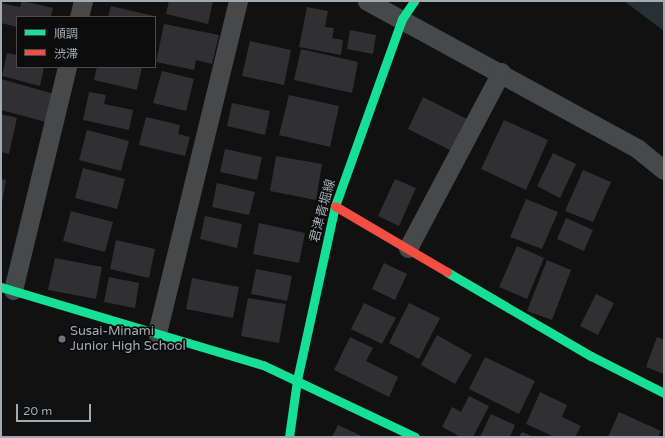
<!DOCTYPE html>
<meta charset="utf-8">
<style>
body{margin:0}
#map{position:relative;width:665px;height:438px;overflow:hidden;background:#111112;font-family:"Varela Round","Noto Sans JP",sans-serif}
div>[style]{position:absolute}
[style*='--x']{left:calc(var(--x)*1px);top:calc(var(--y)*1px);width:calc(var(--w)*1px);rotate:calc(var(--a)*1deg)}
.water>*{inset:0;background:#273035}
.building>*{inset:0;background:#303032}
.street>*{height:19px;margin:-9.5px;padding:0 9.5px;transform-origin:9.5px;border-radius:9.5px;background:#46484a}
.fast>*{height:9px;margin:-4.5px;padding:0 4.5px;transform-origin:4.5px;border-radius:4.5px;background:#16e098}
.jam>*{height:9px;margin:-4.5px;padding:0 4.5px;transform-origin:4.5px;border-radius:4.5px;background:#f24e42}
.dots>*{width:11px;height:11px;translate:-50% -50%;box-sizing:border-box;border:2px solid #0c0c0d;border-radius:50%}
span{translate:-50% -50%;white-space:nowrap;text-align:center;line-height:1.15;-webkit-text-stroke:3.5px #0c0c0d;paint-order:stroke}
.street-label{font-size:13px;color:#a2aab4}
.poi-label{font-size:13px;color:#a2aab4}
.left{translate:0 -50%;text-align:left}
.frame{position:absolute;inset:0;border:2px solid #a2aab4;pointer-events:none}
.legend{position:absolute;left:16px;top:16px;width:140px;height:52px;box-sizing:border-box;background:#0c0c0d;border:1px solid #484b50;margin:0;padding:5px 7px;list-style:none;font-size:12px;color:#a2aab4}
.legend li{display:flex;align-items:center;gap:8px;height:20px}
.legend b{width:20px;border:1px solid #484b50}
.scale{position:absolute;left:16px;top:404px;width:75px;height:18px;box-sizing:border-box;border:2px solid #a2aab4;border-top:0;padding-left:5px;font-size:12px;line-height:14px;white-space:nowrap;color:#a2aab4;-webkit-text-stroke:3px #0c0c0d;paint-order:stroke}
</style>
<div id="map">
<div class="water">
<i style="clip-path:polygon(624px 1px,664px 1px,664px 31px)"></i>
</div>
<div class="building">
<i style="clip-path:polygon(22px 1px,53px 8px,51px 17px,17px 17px,17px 27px,1px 23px,1px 3px,20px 7px)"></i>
<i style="clip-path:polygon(169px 1px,213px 1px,208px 24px,166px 14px)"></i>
<i style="clip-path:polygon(111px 6px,154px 16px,154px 17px,108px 17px)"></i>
<i style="clip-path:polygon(307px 7px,328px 11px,325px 27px,334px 28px,332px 38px,343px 40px,341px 55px,299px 47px)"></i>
<i style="clip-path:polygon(164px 24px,219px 35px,212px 64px,196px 60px,194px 70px,156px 62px)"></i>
<i style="clip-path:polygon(350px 30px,376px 35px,373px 54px,347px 49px)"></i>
<i style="clip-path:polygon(250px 41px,291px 50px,284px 85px,242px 76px)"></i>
<i style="clip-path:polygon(301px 49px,358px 62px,352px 93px,294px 80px)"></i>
<i style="clip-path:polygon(7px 53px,17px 55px,17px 67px,44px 67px,40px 86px,2px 76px)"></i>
<i style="clip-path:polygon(97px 67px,142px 67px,137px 90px,94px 80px)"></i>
<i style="clip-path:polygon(162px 71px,194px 79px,186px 111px,153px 103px)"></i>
<i style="clip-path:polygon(1px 79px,54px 94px,46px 122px,1px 110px)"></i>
<i style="clip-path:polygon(89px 92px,106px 95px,104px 104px,133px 110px,129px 130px,83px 120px)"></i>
<i style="clip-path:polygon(289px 95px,339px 106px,330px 147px,279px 135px)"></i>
<i style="clip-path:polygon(423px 97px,467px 119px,452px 151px,408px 129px)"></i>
<i style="clip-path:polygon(232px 103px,270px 111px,265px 135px,227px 126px)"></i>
<i style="clip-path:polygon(1px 114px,17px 118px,9px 154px,1px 152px)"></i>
<i style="clip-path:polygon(146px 117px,180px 125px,178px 134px,190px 137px,185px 156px,139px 145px)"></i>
<i style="clip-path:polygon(504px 120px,548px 140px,526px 190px,481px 169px)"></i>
<i style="clip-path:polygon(87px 130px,129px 141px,121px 171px,79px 160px)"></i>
<i style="clip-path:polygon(225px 149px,262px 157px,257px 180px,220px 172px)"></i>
<i style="clip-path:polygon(553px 153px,576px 164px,560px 198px,537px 186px)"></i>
<i style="clip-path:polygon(276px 156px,322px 164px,316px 200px,270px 191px)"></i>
<i style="clip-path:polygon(83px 168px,125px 179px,117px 209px,75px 198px)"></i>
<i style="clip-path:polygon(583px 170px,611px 182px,593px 222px,565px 211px)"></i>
<i style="clip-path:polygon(1px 179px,6px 180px,2px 203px,1px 203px)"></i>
<i style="clip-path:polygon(395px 179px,416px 188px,399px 226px,378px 216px)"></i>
<i style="clip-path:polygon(217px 183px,255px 192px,249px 215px,212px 207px)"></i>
<i style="clip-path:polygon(526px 199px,558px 212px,542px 249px,510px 237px)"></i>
<i style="clip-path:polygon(71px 211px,113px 222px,105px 252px,63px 241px)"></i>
<i style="clip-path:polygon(205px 216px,242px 224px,237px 248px,200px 239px)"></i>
<i style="clip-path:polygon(566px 218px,593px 230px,584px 251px,557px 239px)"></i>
<i style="clip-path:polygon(259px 223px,305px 233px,299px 263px,253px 254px)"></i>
<i style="clip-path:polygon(116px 240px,155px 249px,149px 278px,110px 269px)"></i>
<i style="clip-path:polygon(517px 246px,544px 258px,527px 299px,499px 287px)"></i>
<i style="clip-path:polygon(55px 258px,102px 267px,96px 299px,48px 290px)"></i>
<i style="clip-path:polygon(547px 260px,571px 270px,552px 320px,527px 311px)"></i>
<i style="clip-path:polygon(384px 263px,407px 274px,395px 300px,372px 289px)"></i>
<i style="clip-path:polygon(256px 269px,292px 276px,287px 301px,251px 294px)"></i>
<i style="clip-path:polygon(109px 277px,139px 283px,135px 308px,104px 302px)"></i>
<i style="clip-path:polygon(192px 278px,239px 287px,233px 318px,186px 309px)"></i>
<i style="clip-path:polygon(596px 294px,614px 303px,598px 335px,580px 326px)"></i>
<i style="clip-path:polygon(248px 298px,286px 304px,279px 343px,241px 336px)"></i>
<i style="clip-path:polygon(364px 303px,396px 318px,382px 344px,351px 329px)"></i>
<i style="clip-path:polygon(409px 303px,440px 318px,419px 359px,389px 343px)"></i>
<i style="clip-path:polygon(437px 335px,472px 355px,455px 384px,421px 365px)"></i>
<i style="clip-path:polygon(350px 337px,373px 348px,366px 361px,398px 377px,389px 397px,334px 370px)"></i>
<i style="clip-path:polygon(657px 337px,664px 340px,664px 374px,646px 367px)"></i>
<i style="clip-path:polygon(485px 357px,535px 381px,519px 414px,469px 389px)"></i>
<i style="clip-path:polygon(540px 392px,567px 405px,562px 417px,581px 426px,575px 437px,555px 437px,526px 424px)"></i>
<i style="clip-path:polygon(469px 396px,489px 406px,473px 437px,461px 437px,442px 427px,452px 407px,461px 412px)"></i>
<i style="clip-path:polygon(619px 412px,661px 431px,658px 437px,608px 437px)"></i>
<i style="clip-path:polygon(491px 414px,515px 425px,510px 437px,480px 437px)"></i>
<i style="clip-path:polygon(338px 425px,364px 437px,332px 437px)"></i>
<i style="clip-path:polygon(522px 432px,534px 437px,519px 437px)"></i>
</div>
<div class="street">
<i style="--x:367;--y:1;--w:309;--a:28.6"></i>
<i style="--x:638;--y:149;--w:33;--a:39"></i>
<i style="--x:79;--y:17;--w:16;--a:-76"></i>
<i style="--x:408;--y:248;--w:199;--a:-62.1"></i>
<i style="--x:13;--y:290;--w:229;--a:-76.4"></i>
<i style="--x:157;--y:333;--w:342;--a:-76.3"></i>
</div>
<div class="fast">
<i style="--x:447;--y:272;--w:167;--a:30.3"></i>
<i style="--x:591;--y:356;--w:82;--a:26.9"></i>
<i style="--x:1;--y:287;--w:273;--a:16.6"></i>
<i style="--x:263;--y:365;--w:168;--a:25.3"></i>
<i style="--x:289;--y:437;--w:58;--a:-82"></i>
<i style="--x:297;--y:380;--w:178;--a:-77.7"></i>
<i style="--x:335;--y:206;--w:199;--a:-70.3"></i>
<i style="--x:402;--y:19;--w:22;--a:-56"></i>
</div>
<div class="jam">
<i style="--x:335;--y:206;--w:130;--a:30.5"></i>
</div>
<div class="dots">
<i style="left:62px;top:339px;background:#6f747b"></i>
</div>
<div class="street-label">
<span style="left:323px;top:211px;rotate:-75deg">君津青堀線</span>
</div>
<div class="poi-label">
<span class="left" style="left:70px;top:339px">Susai-Minami<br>Junior High School</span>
</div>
<div class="frame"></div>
<ul class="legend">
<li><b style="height:5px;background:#16e098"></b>順調</li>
<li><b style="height:5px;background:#f24e42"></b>渋滞</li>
</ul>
<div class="scale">20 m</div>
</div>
